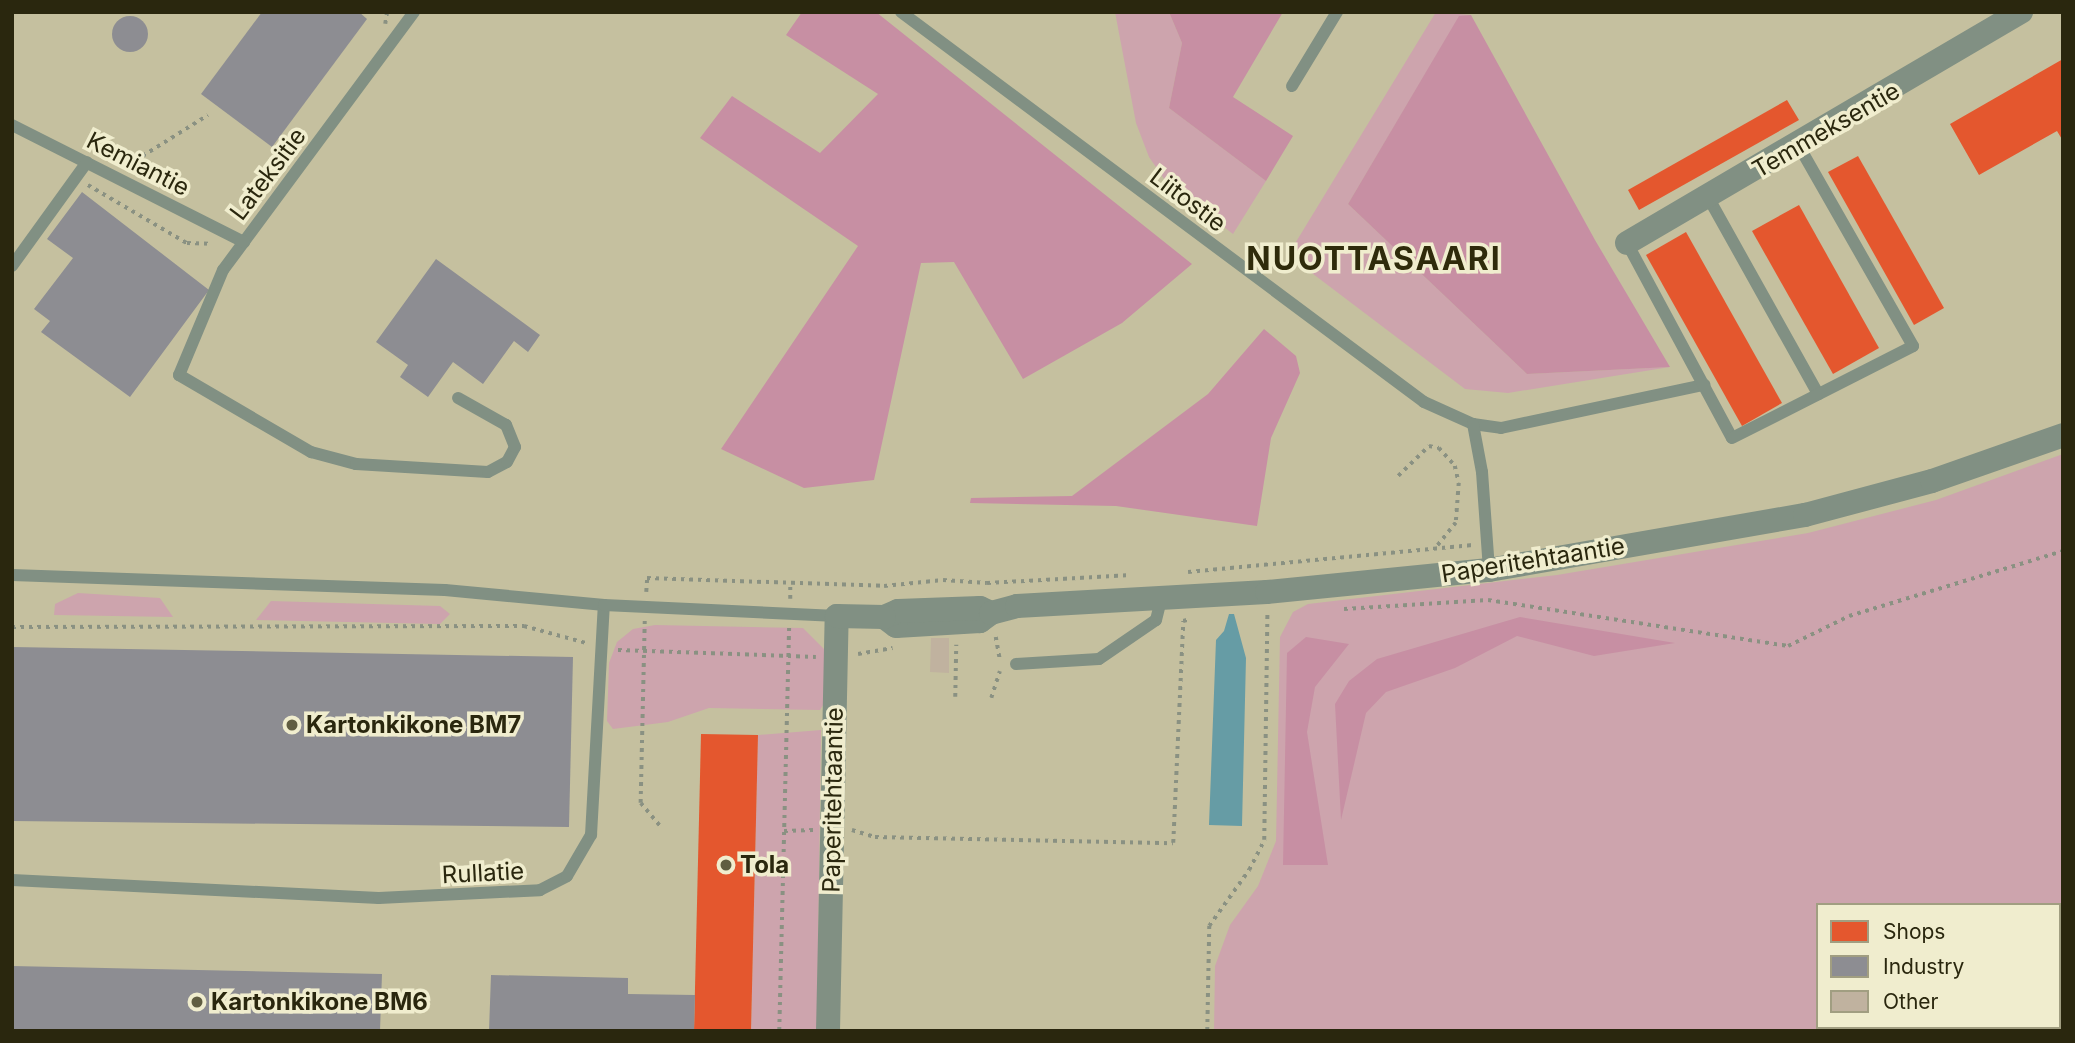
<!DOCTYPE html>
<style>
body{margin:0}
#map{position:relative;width:2075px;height:1043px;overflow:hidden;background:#c5c09f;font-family:Inter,sans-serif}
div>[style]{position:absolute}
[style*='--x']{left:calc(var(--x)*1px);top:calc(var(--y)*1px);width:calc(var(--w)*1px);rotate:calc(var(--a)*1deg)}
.green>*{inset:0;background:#cda4ad}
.forest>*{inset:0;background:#c78fa3}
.water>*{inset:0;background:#669ca5}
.shops>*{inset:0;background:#e4572e}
.industry>*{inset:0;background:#8d8d92}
.round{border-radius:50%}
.building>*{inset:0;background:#c0b29f}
.path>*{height:3.5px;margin-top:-1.75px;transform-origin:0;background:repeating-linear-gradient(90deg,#8a9182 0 3.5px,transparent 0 8.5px)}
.lane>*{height:12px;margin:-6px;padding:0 6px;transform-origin:6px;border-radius:6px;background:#819083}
.street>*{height:24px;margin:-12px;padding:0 12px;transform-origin:12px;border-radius:12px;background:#819083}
.dots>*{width:19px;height:19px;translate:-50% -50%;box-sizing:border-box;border:4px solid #f0edce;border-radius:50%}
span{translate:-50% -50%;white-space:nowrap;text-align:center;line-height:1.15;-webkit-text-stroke:7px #f0edce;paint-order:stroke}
.street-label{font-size:24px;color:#2a270e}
.poi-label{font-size:24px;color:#2a270e;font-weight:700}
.left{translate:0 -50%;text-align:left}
.district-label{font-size:32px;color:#2f2b0b;font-weight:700;letter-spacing:2px}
.frame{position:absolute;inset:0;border:14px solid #2a270e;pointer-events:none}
.legend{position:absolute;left:1816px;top:903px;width:245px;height:126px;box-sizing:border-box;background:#f0edce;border:2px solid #a19e81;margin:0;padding:9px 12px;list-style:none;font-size:21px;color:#2a270e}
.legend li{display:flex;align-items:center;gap:14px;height:35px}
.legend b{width:35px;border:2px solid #a19e81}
</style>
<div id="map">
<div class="green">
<i style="clip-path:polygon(1115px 12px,1169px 12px,1182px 43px,1169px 108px,1266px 181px,1233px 234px,1167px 183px,1149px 157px,1136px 123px)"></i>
<i style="clip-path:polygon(1436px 12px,1471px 15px,1459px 17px,1348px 204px,1527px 374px,1670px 367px,1508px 393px,1465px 389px,1288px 255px)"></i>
<i style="clip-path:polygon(evenodd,2063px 454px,2063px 1031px,1214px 1031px,1215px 966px,1230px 925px,1258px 886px,1276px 841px,1280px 637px,1293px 612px,1308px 604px,1557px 575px,1808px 533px,1936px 500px,2063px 454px,1818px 905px,2059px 905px,2059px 1027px,1818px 1027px,1818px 905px)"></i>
<i style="clip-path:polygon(78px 593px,160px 598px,173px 617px,54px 615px,55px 604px)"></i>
<i style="clip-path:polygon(271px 601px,440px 606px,450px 614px,440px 624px,256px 620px)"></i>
<i style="clip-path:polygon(655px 625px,803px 628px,825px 650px,826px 700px,820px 710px,709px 708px,668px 722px,613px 729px,607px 721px,609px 663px,617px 642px,633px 629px)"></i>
<i style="clip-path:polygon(821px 730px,817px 1031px,751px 1031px,758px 735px)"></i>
</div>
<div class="forest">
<i style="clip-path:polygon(802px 12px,876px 12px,1192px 264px,1122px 323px,1023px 379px,954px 262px,921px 263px,874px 480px,804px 488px,721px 449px,858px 246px,700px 138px,732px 96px,820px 153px,878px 94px,786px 35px)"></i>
<i style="clip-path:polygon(1169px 12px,1283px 12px,1233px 97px,1293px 136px,1266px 181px,1169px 108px,1182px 43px)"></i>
<i style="clip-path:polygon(1471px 15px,1595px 240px,1670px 367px,1527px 374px,1348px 204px,1459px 16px)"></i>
<i style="clip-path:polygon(1264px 329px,1296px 356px,1300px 373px,1271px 438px,1257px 526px,1116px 506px,970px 503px,971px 498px,1072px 496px,1208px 394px)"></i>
<i style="clip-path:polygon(1520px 617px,1675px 643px,1594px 656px,1517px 636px,1455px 668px,1386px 692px,1366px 713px,1341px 820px,1335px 704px,1349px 681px,1377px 659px)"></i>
<i style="clip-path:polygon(1306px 637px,1349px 644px,1315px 687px,1307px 732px,1328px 865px,1283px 865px,1287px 653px)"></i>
</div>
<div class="water">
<i style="clip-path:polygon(1229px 614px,1234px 614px,1246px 658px,1242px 826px,1209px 825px,1216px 640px,1224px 631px)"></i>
</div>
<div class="shops">
<i style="clip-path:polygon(2063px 59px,2063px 141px,2057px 131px,1979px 175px,1950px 124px)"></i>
<i style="clip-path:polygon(1787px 100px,1799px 120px,1639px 210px,1628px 190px)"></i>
<i style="clip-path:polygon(1858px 156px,1944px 308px,1914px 325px,1828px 172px)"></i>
<i style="clip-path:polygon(1799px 205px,1879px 348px,1833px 374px,1752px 231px)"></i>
<i style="clip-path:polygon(1686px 232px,1782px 403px,1742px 426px,1646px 255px)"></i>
<i style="clip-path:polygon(701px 734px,758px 735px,751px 1031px,694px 1031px)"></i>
</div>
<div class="industry">
<i style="clip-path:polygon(262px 12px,359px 12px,367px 19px,272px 147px,201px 94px)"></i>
<i class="round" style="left:112px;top:16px;width:36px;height:36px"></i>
<i style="clip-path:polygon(82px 192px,209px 290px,130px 397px,41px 332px,50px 321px,34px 309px,73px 258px,47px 239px)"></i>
<i style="clip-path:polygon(436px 259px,540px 335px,528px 352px,514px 341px,483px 384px,453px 362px,428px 397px,400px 377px,408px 365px,376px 342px)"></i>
<i style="clip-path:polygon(12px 647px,573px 657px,569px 827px,12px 821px)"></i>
<i style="clip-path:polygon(12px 966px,382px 974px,380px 1031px,12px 1031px)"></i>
<i style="clip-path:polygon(491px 975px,628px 978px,628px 994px,695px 995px,694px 1031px,489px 1031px)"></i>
</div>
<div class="building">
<i style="clip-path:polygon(931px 638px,949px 638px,949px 673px,930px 672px)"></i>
</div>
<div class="path">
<i style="--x:385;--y:24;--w:12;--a:-81"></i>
<i style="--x:128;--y:165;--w:94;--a:-32"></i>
<i style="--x:88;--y:185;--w:115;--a:30.4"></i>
<i style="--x:187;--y:243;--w:24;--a:2"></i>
<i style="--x:1398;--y:476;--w:43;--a:-44.1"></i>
<i style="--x:1429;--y:446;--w:10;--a:11"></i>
<i style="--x:1439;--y:448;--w:24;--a:48"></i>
<i style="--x:1455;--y:466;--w:17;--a:77"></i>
<i style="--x:1459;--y:483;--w:40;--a:94.3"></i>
<i style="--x:1456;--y:523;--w:32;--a:129"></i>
<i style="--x:1188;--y:572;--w:286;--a:-5.4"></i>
<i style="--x:646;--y:592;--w:14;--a:-86"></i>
<i style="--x:647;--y:578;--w:237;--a:1.9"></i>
<i style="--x:884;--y:586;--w:59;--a:-5.8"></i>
<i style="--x:943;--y:580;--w:44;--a:3.9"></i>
<i style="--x:987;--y:583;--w:144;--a:-3.2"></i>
<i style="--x:790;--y:599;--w:15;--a:-90"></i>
<i style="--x:1344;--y:609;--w:144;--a:-3.6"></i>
<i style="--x:1488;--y:600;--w:304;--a:8.7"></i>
<i style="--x:1788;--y:646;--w:68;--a:-26.2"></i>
<i style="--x:1849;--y:616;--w:224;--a:-16.9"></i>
<i style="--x:645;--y:621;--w:182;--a:91.3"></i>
<i style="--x:641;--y:803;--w:33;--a:50"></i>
<i style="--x:12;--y:627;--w:512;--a:-0.11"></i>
<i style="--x:524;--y:626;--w:64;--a:15.3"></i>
<i style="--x:996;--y:637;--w:22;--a:80"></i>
<i style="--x:618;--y:650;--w:198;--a:2"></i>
<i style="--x:858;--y:654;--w:35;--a:-10"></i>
<i style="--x:955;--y:697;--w:52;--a:-88.9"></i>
<i style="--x:991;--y:698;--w:28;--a:-72"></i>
<i style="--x:852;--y:830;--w:24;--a:17"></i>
<i style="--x:875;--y:837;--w:298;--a:1.2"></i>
<i style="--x:1173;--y:843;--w:222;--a:-87.4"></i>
<i style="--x:1183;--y:621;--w:4;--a:-14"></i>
<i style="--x:784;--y:831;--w:29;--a:-2"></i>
<i style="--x:779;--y:1031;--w:403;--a:-88.6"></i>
<i style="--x:1207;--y:1031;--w:105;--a:-88.9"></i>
<i style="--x:1209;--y:926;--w:69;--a:-54.5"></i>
<i style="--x:1249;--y:870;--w:34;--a:-63"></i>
<i style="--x:1264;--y:840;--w:228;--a:-89.2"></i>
</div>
<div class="lane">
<i style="--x:414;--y:12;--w:321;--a:126.5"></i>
<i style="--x:223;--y:270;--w:114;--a:112.7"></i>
<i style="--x:179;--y:375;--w:153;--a:30.3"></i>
<i style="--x:311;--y:452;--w:47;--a:14.9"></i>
<i style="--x:356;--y:464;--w:132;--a:3.5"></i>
<i style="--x:488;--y:472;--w:21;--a:-28"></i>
<i style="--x:507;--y:462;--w:17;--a:-62"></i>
<i style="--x:515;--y:447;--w:24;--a:-112"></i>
<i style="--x:506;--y:425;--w:55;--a:-150.6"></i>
<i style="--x:901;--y:12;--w:652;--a:36.71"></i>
<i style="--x:1424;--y:402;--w:54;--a:24.2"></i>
<i style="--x:1473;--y:424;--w:28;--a:8"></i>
<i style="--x:1501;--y:428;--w:208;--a:-12"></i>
<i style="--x:1292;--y:86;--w:87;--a:-58.7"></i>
<i style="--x:12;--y:125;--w:260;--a:26.8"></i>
<i style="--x:1708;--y:197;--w:226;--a:60.8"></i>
<i style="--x:1627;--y:243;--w:221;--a:61.7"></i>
<i style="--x:1732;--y:438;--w:203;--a:-26.9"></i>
<i style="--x:1913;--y:346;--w:230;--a:-119.7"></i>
<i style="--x:12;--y:266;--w:128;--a:-54.2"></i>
<i style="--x:1473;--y:424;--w:49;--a:79.4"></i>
<i style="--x:1482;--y:472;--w:98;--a:85.9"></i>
<i style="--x:12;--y:575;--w:433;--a:2"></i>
<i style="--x:445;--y:590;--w:160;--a:5.4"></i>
<i style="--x:1016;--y:664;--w:83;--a:-3.4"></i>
<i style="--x:1099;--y:659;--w:69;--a:-34.4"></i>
<i style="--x:1156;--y:620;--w:21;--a:-76"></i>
<i style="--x:12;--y:880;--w:367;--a:2.8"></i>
<i style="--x:379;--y:898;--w:161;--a:-2.8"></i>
<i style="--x:540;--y:890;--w:30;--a:-27"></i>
<i style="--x:567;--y:876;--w:48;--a:-59.7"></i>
<i style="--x:591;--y:835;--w:230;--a:-86.8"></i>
<i style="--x:604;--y:605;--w:233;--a:2.7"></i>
</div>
<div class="street">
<i style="--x:1627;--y:243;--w:457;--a:-30.4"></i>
<i style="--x:980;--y:608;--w:12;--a:24"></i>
<i style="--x:991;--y:613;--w:14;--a:144"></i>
<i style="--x:980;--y:621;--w:84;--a:176.6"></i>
<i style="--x:896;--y:626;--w:15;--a:-143"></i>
<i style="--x:884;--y:617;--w:15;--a:-23"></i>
<i style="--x:898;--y:611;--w:82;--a:-2.1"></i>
<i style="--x:991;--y:613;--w:27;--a:-15"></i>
<i style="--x:1017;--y:606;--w:250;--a:-3.2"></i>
<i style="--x:1267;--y:592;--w:223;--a:-5.7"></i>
<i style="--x:1489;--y:570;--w:321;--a:-9.9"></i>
<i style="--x:1805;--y:515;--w:131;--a:-15"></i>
<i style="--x:1932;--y:481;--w:139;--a:-19.3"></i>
<i style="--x:828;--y:1031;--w:415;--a:-88.8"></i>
<i style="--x:837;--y:616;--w:47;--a:1.2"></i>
</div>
<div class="dots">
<i style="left:292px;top:725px;background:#605d41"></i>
<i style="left:726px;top:865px;background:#605d41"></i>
<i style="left:197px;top:1002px;background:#605d41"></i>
</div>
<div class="street-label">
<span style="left:1826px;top:130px;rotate:-30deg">Temmeksentie</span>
<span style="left:138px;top:164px;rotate:27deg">Kemiantie</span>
<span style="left:268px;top:174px;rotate:-53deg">Lateksitie</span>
<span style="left:1188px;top:200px;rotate:37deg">Liitostie</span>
<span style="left:1533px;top:560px;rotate:-9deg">Paperitehtaantie</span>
<span style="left:833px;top:800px;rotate:-89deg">Paperitehtaantie</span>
<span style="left:483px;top:873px;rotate:-3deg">Rullatie</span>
</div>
<div class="poi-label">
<span class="left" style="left:306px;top:725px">Kartonkikone BM7</span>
<span class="left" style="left:740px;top:865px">Tola</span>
<span class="left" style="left:211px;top:1002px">Kartonkikone BM6</span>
</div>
<div class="district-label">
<span style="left:1374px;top:259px">NUOTTASAARI</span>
</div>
<div class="frame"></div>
<ul class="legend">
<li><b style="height:19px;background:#e4572e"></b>Shops</li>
<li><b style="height:19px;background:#8d8d92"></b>Industry</li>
<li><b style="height:19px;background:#c0b29f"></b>Other</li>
</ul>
</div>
